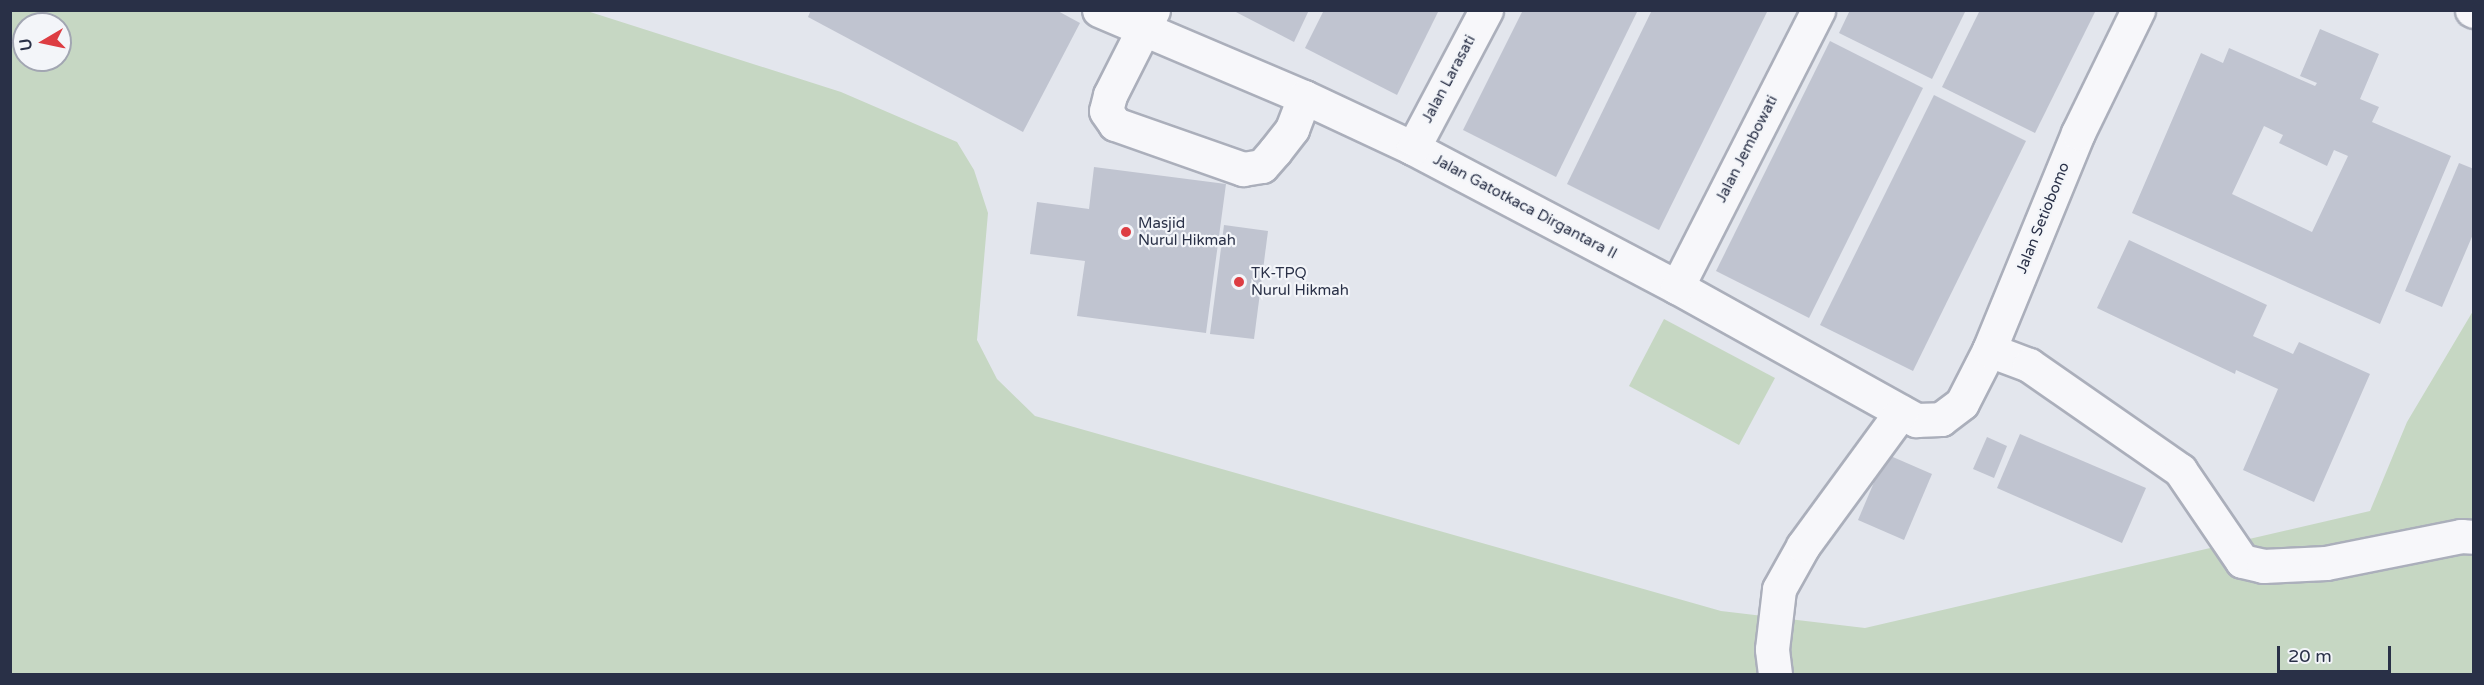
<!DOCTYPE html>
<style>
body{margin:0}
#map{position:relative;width:2484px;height:685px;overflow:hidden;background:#e3e6ed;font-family:"Varela Round",sans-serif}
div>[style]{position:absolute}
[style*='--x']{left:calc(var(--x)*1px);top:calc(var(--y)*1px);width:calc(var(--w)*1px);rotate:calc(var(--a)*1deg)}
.green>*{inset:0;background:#c6d7c3}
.building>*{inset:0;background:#c0c4d0}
.roads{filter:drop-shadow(2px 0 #abafbb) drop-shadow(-2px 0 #abafbb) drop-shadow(0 2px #abafbb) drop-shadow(0 -2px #abafbb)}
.minor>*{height:33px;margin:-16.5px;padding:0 16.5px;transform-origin:16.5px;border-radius:16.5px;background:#f7f7fa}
.dots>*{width:16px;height:16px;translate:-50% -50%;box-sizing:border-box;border:3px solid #f3f5f9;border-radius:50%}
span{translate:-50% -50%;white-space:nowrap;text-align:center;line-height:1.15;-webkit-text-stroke:4.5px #f3f5f9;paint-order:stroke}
.street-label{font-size:15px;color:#293047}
.poi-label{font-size:15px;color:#293047}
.left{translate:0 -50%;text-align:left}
.frame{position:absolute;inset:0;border:12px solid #293047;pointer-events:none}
.north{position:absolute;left:12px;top:12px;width:60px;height:60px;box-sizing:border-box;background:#f3f5f9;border:2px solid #a2a6b2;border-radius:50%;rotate:261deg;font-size:16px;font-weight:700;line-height:24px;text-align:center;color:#293047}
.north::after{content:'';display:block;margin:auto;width:21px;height:27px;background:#dd3d43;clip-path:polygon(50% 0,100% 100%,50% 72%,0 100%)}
.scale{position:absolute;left:2277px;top:646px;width:114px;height:27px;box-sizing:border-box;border:3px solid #293047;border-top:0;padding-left:8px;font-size:18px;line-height:21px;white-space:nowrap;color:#293047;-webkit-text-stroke:4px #f3f5f9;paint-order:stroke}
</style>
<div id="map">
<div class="green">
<i style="clip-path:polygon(evenodd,10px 11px,587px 11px,841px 92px,957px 142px,974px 170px,988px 213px,977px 340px,997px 379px,1035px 416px,1721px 611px,1865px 628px,2370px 511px,2407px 422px,2473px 311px,2473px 674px,11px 674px,10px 11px,24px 24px,60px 24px,60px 60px,24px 60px,24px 24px)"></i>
<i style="clip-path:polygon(1664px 319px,1775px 378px,1739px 445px,1629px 386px)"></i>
</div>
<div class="building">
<i style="clip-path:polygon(811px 10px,1056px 10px,1080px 23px,1023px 132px,808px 17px)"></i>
<i style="clip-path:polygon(1232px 10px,1309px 10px,1294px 42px)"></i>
<i style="clip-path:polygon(1324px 10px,1439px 10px,1397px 95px,1305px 48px)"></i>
<i style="clip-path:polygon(1523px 10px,1638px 10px,1556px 177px,1463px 130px)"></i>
<i style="clip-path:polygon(1652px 10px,1768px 10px,1659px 230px,1567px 184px)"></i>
<i style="clip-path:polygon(1850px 10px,1966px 10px,1932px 79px,1839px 33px)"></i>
<i style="clip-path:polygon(1980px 10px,2096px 10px,2035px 133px,1942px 87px)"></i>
<i style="clip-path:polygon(evenodd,2320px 29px,2379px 54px,2360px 99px,2379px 107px,2372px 122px,2451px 156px,2380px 324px,2132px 213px,2201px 53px,2223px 63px,2229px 48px,2315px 86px,2317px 83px,2300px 76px,2320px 29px,2264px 126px,2283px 135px,2279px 143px,2327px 166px,2334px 150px,2348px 156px,2312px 232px,2232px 194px,2264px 126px)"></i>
<i style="clip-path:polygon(1830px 41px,1923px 88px,1809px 318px,1716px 271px)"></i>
<i style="clip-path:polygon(1934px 95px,2026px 141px,1913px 371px,1820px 325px)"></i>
<i style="clip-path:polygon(2459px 163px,2474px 169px,2474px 232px,2442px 307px,2405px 291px)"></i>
<i style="clip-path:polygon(1094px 167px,1226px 184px,1206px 333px,1077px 316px,1085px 261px,1030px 254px,1037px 202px,1089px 209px)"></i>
<i style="clip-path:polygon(1224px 225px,1268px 231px,1254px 339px,1210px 334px)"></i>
<i style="clip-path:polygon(2129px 240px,2267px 305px,2253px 336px,2293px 354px,2299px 342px,2370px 374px,2314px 502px,2243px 470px,2278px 389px,2236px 370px,2235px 374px,2097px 308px)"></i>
<i style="clip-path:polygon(2020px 434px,2146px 488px,2122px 543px,1997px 488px)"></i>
<i style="clip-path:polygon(1987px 437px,2007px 446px,1994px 478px,1973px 469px)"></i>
<i style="clip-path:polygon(1886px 454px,1932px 474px,1904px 540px,1858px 520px)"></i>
</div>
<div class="roads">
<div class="minor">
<i style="--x:1099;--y:10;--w:223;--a:23"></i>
<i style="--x:1304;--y:97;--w:120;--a:25.1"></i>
<i style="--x:1413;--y:148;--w:298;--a:27.8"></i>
<i style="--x:1677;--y:287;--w:274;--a:29.1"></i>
<i style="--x:1916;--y:420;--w:25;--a:-2"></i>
<i style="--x:1941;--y:419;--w:26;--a:-37"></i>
<i style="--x:1962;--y:403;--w:59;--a:-63"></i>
<i style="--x:1989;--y:350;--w:235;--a:-67.7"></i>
<i style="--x:2078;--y:133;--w:137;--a:-64"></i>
<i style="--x:1153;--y:10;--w:95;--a:116.8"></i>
<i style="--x:1110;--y:95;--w:16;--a:104"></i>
<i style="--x:1106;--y:111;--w:16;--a:55"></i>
<i style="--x:1115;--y:124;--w:136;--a:19.4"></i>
<i style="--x:1243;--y:169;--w:19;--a:-9"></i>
<i style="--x:1262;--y:166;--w:20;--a:-49"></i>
<i style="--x:1275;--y:151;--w:28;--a:-52"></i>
<i style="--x:1292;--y:129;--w:34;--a:-69"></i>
<i style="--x:2472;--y:10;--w:2;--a:27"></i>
<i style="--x:1413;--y:148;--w:156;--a:-62.1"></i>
<i style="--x:1677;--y:287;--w:311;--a:-63"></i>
<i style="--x:1989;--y:350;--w:43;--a:20.6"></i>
<i style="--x:2029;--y:365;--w:184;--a:34.8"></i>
<i style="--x:2180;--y:470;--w:110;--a:55.7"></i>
<i style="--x:2242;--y:561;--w:22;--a:13"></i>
<i style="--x:2263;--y:566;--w:63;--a:-2.7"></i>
<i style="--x:2326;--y:563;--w:138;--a:-11.3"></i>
<i style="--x:2461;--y:536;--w:13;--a:4"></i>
<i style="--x:1775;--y:674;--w:25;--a:-97"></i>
<i style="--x:1772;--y:649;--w:60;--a:-83.3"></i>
<i style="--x:1779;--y:589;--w:49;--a:-60.8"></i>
<i style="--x:1803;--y:546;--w:166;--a:-53.8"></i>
</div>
</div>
<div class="dots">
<i style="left:1126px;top:232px;background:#dd3d43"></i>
<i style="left:1239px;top:282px;background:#dd3d43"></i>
</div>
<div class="street-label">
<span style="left:1449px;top:79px;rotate:-62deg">Jalan Larasati</span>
<span style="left:1747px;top:149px;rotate:-63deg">Jalan Jembowati</span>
<span style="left:1525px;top:207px;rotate:28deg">Jalan Gatotkaca Dirgantara II</span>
<span style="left:2043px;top:218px;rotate:-68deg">Jalan Setiobomo</span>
</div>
<div class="poi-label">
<span class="left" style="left:1138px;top:232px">Masjid<br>Nurul Hikmah</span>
<span class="left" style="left:1251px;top:282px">TK-TPQ<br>Nurul Hikmah</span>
</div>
<div class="frame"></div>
<div class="north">U</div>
<div class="scale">20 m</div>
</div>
